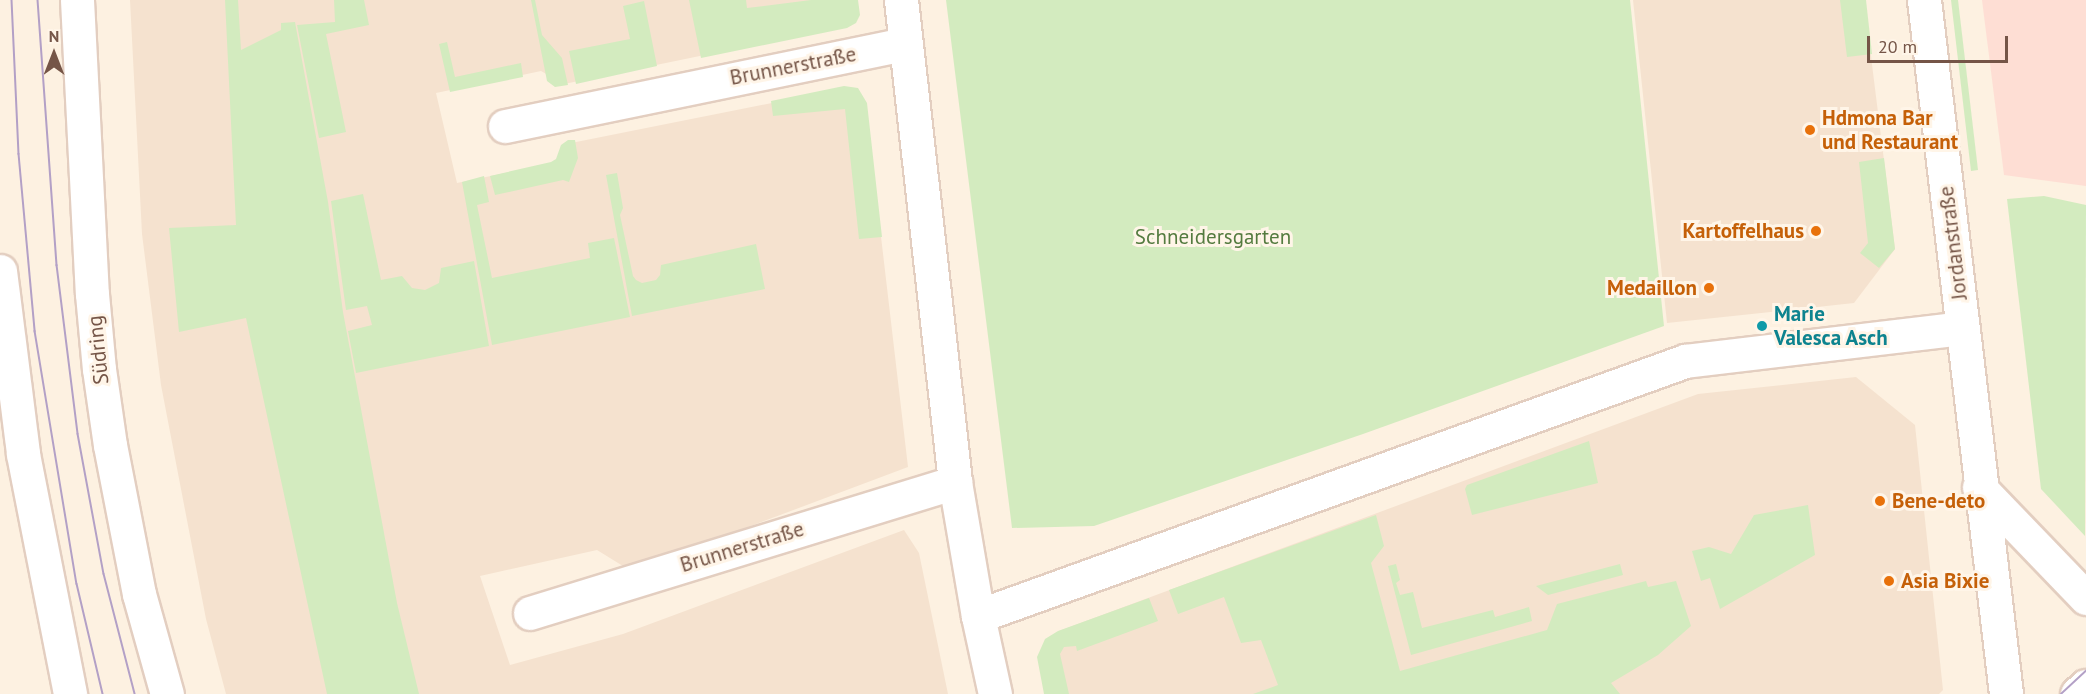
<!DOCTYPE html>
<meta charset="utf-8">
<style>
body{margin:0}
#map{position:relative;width:2086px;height:694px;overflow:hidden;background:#fdf1e1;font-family:"PT Sans",sans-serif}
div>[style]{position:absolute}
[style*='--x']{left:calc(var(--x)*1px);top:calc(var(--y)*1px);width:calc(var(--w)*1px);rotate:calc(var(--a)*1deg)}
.residential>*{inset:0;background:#f5e2cf}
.commercial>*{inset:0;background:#feded4}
.green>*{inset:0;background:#d3ebbf}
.roads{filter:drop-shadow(2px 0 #e3cec0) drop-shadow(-2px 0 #e3cec0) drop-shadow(0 2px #e3cec0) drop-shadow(0 -2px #e3cec0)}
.minor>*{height:33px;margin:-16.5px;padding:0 16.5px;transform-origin:16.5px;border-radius:16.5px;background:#fff}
.secondary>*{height:33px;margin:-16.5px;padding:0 16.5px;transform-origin:16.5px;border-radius:16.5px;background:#fff}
.tram>*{height:1.5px;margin:-0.75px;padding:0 0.75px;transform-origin:0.75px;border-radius:0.75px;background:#b3a0c6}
.dots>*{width:16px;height:16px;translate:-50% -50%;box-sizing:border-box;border:3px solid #fff5e8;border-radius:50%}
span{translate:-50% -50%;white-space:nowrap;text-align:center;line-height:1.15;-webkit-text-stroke:6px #fff5e8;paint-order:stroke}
.street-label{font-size:21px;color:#755547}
.food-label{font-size:21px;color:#c56008;font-weight:700}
.left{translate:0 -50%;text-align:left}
.right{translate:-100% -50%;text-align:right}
.park-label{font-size:21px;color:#547b3f}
.culture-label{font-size:21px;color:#0d838f;font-weight:700}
.north{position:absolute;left:24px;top:24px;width:60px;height:60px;-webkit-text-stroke:4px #fff5e8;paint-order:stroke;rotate:0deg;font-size:16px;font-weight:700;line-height:24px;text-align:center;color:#755547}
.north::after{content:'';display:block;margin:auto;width:21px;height:27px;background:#755547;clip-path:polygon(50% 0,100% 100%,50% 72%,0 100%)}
.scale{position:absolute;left:1867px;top:36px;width:141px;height:27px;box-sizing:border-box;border:3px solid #755547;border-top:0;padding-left:8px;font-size:18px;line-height:21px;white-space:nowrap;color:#755547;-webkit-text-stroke:4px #fff5e8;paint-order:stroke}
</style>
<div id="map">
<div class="residential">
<i style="clip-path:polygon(130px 0,855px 0,850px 25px,564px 84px,541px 71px,436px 93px,457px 183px,554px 163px,566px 144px,847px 88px,867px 117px,908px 467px,631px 571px,597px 550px,480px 576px,510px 665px,623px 634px,904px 530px,919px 553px,948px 694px,226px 694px,206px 619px,161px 385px,142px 234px)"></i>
<i style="clip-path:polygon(1633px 0,1864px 0,1895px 249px,1854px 303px,1667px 323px)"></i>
<i style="clip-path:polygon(1856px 377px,1915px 425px,1943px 690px,1939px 694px,1045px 694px,1059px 631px,1698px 394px)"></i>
</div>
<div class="commercial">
<i style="clip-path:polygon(1982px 0,2086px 0,2086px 186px,2004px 175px)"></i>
</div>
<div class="green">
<i style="clip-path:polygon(225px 0,238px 0,241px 50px,281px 30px,281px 23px,295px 22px,328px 202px,343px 312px,397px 603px,419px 694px,327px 694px,246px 318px,179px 332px,169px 228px,236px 225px)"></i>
<i style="clip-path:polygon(334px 0,364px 0,369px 25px,326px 34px,346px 132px,319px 138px,297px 25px,335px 22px)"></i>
<i style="clip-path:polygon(531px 0,535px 0,542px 35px,562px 58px,568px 85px,555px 87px,547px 81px)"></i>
<i style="clip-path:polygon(689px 0,746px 0,747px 8px,811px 0,858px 0,860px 15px,856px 23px,847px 28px,701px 58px)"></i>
<i style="clip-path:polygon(946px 0,1630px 0,1664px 326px,1363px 434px,1094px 526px,1012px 528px)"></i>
<i style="clip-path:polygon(1840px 0,1866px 0,1872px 54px,1847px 57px)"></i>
<i style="clip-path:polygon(1951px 0,1958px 0,1978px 170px,1971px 171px)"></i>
<i style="clip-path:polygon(644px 1px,657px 66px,576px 84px,569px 51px,630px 39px,623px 6px)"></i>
<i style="clip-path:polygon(447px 42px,455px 77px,521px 63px,523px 77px,450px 92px,439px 44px)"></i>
<i style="clip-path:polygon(844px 86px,858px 88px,867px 103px,882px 237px,859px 239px,845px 109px,773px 116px,771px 101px)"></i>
<i style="clip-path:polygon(568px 140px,575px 140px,578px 158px,569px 182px,563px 180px,495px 195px,490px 176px,551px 162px,556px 159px,561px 145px)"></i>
<i style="clip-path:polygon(1884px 158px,1895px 249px,1879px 268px,1860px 253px,1868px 243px,1859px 162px)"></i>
<i style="clip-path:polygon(617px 173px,623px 208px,620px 215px,633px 276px,636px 280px,642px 283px,656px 280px,660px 275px,661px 265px,756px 244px,765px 289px,632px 316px,606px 175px)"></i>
<i style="clip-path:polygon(484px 176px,489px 202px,477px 205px,492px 278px,590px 258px,588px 243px,614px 238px,630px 317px,492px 345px,462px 182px)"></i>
<i style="clip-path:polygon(363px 194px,381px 280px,402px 276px,412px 288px,425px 290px,439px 283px,441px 268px,474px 261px,489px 346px,356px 373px,348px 331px,372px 325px,367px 306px,346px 310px,331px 201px)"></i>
<i style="clip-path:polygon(2044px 196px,2086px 205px,2085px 536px,2041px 489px,2007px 199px)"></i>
<i style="clip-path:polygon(1589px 441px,1598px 483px,1472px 515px,1465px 489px,1467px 485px)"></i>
<i style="clip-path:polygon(1808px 505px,1815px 555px,1720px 609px,1710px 578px,1701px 581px,1692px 551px,1709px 547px,1731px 554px,1754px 515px)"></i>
<i style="clip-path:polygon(1376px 515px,1384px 546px,1371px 563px,1400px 671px,1547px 630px,1557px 604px,1646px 581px,1648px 587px,1676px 581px,1691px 626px,1658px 655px,1611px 683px,1620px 694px,1253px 694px,1278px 685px,1261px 640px,1241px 643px,1224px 597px,1178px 614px,1169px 590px)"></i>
<i style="clip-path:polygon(1396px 564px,1400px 580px,1396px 583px,1400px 595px,1413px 592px,1422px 628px,1493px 610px,1495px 617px,1529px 607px,1532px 621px,1411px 655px,1388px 566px)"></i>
<i style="clip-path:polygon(1620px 564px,1623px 575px,1548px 595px,1536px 586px)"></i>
<i style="clip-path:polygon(1149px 598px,1158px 621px,1077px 651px,1076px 646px,1064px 647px,1060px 654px,1069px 694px,1044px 694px,1037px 657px,1045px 639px,1058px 631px)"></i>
</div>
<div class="roads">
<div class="minor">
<i style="--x:901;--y:0;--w:485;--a:83.6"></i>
<i style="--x:955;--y:482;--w:136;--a:80.3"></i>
<i style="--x:978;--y:616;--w:80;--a:77.7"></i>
<i style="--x:1924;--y:0;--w:699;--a:83.26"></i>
<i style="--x:505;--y:126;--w:409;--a:-11.6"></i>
<i style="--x:1979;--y:487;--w:154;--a:46.1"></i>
<i style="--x:530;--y:613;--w:445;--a:-17.1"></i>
<i style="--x:978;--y:616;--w:752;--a:-19.83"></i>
<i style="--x:1685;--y:361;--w:279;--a:-6.8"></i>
</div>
<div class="secondary">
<i style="--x:77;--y:0;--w:294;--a:87.1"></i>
<i style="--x:92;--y:294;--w:75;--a:84.7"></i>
<i style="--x:99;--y:369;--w:77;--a:81.8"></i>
<i style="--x:110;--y:445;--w:152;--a:79"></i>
<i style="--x:139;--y:594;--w:104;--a:74.4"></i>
<i style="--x:0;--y:271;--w:184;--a:82.8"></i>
<i style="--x:23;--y:454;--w:245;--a:78.9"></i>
<i style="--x:2077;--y:694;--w:12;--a:-42"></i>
</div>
</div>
<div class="tram">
<i style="--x:12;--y:0;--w:154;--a:87.4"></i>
<i style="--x:19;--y:154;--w:178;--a:84.8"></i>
<i style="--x:35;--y:331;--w:256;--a:80.6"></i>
<i style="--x:77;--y:584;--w:113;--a:76.7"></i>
<i style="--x:38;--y:0;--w:266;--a:85.9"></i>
<i style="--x:57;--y:265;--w:170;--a:82.9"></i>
<i style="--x:78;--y:434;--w:142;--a:79.5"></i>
<i style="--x:104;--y:574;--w:124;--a:75.5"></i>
<i style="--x:2061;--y:694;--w:34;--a:-43"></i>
</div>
<div class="dots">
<i style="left:1810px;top:130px;background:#e8710a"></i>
<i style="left:1816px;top:231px;background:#e8710a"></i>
<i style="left:1709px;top:288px;background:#e8710a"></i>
<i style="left:1762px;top:326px;background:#0f9aa8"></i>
<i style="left:1880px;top:501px;background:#e8710a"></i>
<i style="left:1889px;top:581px;background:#e8710a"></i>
</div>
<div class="street-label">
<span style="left:793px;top:66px;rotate:-11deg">Brunnerstraße</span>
<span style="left:1953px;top:243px;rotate:-97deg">Jordanstraße</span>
<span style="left:98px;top:350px;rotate:-96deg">Südring</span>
<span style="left:742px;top:547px;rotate:-17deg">Brunnerstraße</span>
</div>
<div class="food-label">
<span class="left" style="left:1822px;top:130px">Hdmona Bar<br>und Restaurant</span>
<span class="right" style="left:1804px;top:231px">Kartoffelhaus</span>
<span class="right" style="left:1697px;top:288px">Medaillon</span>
<span class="left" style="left:1892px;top:501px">Bene-deto</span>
<span class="left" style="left:1901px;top:581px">Asia Bixie</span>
</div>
<div class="park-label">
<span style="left:1213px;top:237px">Schneidersgarten</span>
</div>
<div class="culture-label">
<span class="left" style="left:1774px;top:326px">Marie<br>Valesca Asch</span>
</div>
<div class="north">N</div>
<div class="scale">20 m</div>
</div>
